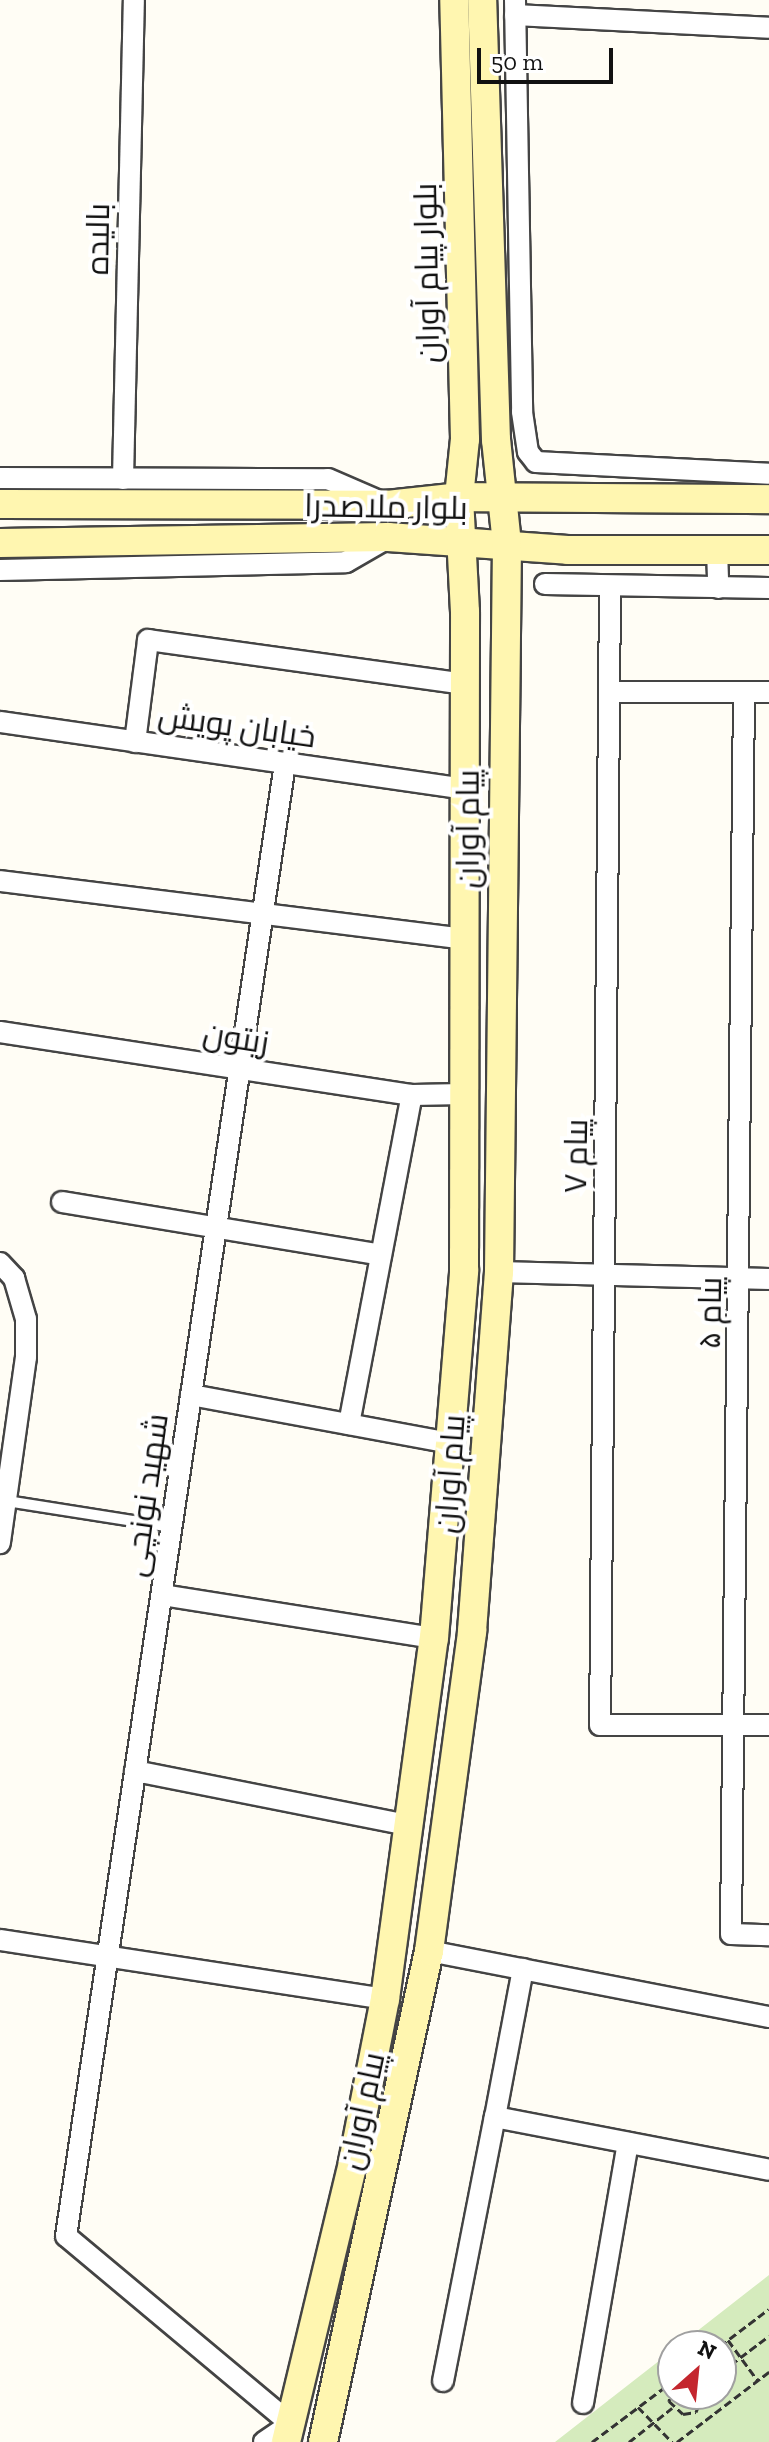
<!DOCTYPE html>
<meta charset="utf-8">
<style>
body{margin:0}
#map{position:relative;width:769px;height:2442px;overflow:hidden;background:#fffdf5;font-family:"Zilla Slab",Cairo,serif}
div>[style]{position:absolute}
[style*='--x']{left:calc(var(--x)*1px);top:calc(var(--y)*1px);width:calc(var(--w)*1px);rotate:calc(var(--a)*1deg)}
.green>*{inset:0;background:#d5ebbd}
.path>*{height:3px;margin-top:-1.5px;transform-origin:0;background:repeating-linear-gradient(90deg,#333 0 8px,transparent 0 12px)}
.roads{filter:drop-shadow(2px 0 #444) drop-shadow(-2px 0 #444) drop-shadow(0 2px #444) drop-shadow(0 -2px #444)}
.lane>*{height:10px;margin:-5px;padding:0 5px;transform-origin:5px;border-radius:5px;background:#fff}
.street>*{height:20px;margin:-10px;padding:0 10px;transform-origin:10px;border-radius:10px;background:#fff}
.secondary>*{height:28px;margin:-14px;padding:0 14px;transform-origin:14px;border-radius:14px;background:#fff6b0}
span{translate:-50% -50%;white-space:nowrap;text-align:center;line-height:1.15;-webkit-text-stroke:8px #fff;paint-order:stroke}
.street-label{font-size:32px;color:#111}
.north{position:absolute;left:657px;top:2330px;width:80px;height:80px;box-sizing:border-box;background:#fff;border:2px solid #a0a0a0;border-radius:50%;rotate:27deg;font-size:22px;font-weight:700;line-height:32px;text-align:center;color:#111}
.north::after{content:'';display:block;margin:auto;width:28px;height:36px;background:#c4262e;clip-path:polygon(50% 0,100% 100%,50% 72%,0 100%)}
.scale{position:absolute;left:477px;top:48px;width:136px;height:36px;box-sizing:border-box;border:4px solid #111;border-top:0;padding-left:10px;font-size:24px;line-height:28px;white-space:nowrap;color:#111;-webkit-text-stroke:6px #fff;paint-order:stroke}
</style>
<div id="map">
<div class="green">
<i style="clip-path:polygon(769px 2275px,769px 2442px,555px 2442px,673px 2350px,673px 2394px,721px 2394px,721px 2346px,678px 2346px)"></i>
</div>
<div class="path">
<i style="--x:728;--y:2340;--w:51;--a:53.8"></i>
<i style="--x:720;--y:2346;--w:61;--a:-37.1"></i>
<i style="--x:721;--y:2372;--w:60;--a:-36.9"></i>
<i style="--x:673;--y:2387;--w:15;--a:106"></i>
<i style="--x:669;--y:2401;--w:19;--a:43"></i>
<i style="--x:683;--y:2414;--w:13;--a:-9"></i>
<i style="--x:696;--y:2412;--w:19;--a:-69"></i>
<i style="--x:638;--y:2407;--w:49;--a:45.8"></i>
<i style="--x:592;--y:2442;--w:101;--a:-37"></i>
<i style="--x:629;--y:2442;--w:55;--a:-38.3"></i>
<i style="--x:677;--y:2442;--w:116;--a:-37.3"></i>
</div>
<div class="roads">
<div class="lane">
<i style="--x:7;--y:1501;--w:167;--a:9"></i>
</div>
<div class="street">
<i style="--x:515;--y:0;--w:412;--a:89"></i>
<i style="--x:522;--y:412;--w:40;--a:81.5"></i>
<i style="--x:528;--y:452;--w:13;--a:51"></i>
<i style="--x:536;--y:462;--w:233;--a:2.9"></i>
<i style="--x:515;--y:15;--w:254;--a:2.9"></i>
<i style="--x:0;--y:478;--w:328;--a:0.2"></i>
<i style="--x:328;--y:479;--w:56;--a:23.3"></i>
<i style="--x:123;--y:479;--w:479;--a:-88.7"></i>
<i style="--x:717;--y:550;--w:38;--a:88"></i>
<i style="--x:0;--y:570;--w:346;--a:-1.3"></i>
<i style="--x:346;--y:562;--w:46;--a:-29.9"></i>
<i style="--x:545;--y:584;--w:224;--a:1"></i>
<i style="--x:610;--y:588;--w:1137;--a:90.5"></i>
<i style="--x:600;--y:1725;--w:169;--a:0"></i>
<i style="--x:610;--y:692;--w:159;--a:0"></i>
<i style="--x:744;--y:692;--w:1242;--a:90.6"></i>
<i style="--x:731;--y:1934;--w:38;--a:2"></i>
<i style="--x:0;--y:722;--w:470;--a:8.2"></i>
<i style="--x:135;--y:742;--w:103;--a:-82.7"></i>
<i style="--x:148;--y:640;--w:321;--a:7.9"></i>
<i style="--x:0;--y:881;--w:468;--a:7.1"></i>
<i style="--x:0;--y:1032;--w:417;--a:8.7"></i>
<i style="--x:412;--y:1095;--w:52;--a:-1.1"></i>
<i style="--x:62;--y:1202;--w:323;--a:9.4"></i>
<i style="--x:0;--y:1263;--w:21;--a:47"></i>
<i style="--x:14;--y:1278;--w:43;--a:73.7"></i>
<i style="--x:26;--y:1319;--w:38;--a:90"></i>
<i style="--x:26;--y:1357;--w:188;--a:98"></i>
<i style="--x:499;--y:1272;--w:270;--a:1.5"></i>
<i style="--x:191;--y:1395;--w:263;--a:10.5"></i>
<i style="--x:349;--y:1424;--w:335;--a:-79.2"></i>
<i style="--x:162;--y:1595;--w:275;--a:9"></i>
<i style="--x:135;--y:1771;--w:278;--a:11.2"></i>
<i style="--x:0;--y:1940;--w:389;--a:8.7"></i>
<i style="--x:429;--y:1951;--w:346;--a:11"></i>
<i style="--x:523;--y:1969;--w:151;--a:100.7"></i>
<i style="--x:495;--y:2117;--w:279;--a:10.9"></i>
<i style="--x:443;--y:2381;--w:269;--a:-78.9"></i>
<i style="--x:583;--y:2403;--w:264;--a:-80.2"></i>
<i style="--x:264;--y:2442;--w:32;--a:-34"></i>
<i style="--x:291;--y:2424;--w:293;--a:-140.1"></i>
<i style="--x:66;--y:2236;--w:1489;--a:-81.54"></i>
</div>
<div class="secondary">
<i style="--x:0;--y:504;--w:387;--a:0.1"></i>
<i style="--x:387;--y:505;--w:72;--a:-6.3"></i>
<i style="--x:459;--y:497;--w:310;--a:0.4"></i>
<i style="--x:0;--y:543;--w:388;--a:-0.9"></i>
<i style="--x:388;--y:537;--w:180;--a:4.1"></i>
<i style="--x:568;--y:550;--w:201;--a:0"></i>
<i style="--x:286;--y:2442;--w:288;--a:-76.5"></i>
<i style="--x:353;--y:2162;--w:166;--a:-78.9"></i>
<i style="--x:385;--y:1999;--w:364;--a:-82.3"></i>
<i style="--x:434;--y:1638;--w:368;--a:-85.3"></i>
<i style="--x:464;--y:1271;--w:659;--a:-89.91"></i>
<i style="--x:465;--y:612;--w:115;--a:-93"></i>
<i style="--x:459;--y:497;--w:58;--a:-84.1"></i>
<i style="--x:465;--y:439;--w:439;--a:-91.4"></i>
<i style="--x:323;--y:2442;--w:502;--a:-77.82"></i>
<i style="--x:429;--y:1951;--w:323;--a:-82.3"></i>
<i style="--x:472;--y:1631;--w:360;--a:-85.7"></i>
<i style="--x:499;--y:1272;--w:728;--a:-89.37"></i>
<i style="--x:507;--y:544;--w:105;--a:-96"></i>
<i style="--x:496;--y:440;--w:440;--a:-91.8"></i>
</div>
</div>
<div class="street-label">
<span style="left:98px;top:239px;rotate:-89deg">بالیده</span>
<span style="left:427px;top:273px;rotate:-91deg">بلوار پیام آوران</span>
<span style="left:386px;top:507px;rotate:1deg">بلوار ملاصدرا</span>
<span style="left:237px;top:726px;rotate:8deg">خیابان پویش</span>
<span style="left:468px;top:829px;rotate:-90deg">پیام آوران</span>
<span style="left:236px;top:1038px;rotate:9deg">زیتون</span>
<span style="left:576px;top:1156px;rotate:-89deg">پیام ۷</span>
<span style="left:710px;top:1313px;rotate:-89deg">پیام ۵</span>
<span style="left:450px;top:1474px;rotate:-86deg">پیام آوران</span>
<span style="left:146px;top:1495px;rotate:-82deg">شهید نونچی</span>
<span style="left:362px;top:2111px;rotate:-78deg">پیام آوران</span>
</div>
<div class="north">N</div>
<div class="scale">50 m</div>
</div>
